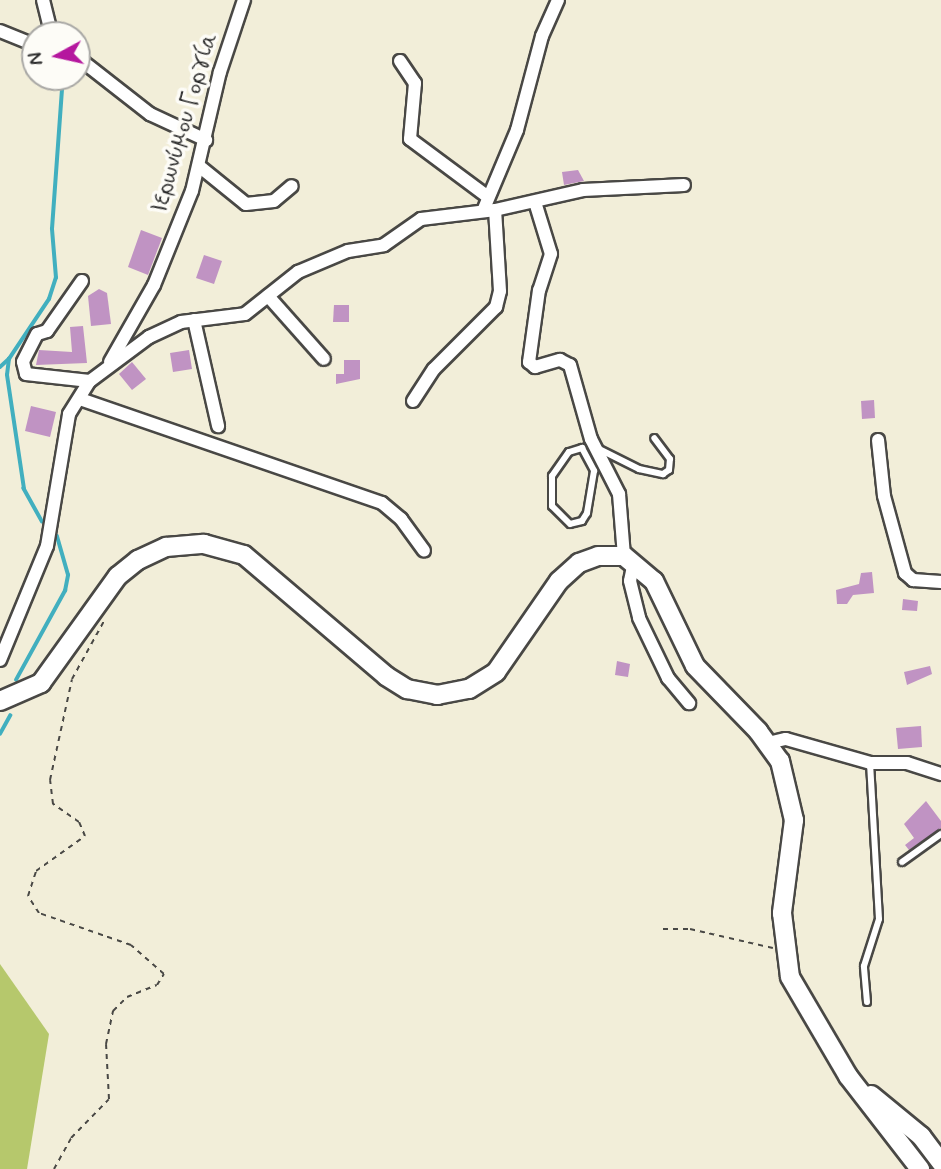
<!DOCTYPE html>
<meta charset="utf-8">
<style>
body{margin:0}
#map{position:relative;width:941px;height:1169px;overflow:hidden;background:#f2eed9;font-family:Mynerve,sans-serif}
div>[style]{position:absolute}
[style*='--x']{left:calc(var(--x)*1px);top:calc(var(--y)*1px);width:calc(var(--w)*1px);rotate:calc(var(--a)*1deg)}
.green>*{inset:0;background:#b6c86c}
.stream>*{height:3.5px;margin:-1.75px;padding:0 1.75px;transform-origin:1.75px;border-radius:1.75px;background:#41afbf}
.building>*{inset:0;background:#c093c3}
.path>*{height:2px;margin-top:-1px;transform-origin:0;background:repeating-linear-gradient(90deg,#494845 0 5px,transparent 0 10px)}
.roads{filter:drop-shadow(2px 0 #494845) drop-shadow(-2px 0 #494845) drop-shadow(0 2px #494845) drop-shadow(0 -2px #494845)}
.lane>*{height:6px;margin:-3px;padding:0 3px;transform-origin:3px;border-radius:3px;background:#fff}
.street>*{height:12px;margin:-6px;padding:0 6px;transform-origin:6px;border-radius:6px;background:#fff}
.secondary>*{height:18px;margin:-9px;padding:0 9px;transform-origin:9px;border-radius:9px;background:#fff}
span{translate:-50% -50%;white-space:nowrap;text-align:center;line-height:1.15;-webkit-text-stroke:7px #fdfcf7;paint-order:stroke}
.street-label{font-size:23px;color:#2b2b2b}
.north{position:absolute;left:21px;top:21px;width:70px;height:70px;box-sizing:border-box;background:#fdfcf7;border:2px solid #a9a8a5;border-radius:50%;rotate:262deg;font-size:19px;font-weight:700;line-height:28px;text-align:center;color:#2b2b2b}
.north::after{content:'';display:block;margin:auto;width:24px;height:32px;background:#b5179e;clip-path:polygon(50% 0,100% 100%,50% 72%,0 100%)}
</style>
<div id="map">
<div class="green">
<i style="clip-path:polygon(0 964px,49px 1034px,27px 1169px,0 1169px)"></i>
</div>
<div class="stream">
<i style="--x:43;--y:23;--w:12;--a:81"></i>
<i style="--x:0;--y:367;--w:12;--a:-42"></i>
<i style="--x:42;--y:522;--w:38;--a:-119"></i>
<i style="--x:24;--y:489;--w:115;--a:-98.5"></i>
<i style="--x:7;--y:375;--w:16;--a:-83"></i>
<i style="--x:9;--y:359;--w:72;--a:-56.3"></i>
<i style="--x:49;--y:299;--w:22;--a:-72"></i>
<i style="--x:56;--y:278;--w:49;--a:-94.7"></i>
<i style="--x:52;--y:229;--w:152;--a:-85.9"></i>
<i style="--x:16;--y:680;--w:102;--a:-61.2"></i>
<i style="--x:65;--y:591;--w:16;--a:-79"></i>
<i style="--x:68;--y:575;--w:40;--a:-106"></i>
<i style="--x:0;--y:734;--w:21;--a:-61"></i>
</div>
<div class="building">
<i style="clip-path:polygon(578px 170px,584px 181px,564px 185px,562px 172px)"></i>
<i style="clip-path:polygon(141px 230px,162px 238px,148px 275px,128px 267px)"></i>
<i style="clip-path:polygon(204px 255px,222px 261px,214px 284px,196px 278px)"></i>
<i style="clip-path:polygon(99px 289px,107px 293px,111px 324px,91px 326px,88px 296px)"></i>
<i style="clip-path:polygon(334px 305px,349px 305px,349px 322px,333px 322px)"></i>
<i style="clip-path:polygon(83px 326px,87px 363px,36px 365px,39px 350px,72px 352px,70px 327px)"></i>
<i style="clip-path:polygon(189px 350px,192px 369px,173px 372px,170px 353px)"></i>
<i style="clip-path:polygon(344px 360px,360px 360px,360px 379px,336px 384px,336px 374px,344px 374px)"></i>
<i style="clip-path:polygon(132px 362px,146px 379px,132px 390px,119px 374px)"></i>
<i style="clip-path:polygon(874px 400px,875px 418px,862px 419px,861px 401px)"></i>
<i style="clip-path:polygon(31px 406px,56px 412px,50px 437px,25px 431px)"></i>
<i style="clip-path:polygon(872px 572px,874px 593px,853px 595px,847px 604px,837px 604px,836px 590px,859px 584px,861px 573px)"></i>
<i style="clip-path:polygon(903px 599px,918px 601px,917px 611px,902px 610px)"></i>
<i style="clip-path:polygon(617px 661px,630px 664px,628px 677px,615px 675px)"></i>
<i style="clip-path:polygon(930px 666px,932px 674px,907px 685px,904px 672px)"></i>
<i style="clip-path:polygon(921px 726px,922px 747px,898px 749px,896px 728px)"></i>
<i style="clip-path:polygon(926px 801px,941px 821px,941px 828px,909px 850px,905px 845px,914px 838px,904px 824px)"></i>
</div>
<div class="path">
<i style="--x:663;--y:929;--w:27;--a:0"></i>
<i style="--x:690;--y:929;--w:85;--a:12.9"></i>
<i style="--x:54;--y:1169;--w:35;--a:-61"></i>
<i style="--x:71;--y:1138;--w:54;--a:-45.7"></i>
<i style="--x:109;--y:1099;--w:55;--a:-93.1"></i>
<i style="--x:106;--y:1044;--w:34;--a:-78"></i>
<i style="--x:113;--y:1011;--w:20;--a:-45"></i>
<i style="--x:127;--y:997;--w:32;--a:-22"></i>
<i style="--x:157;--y:985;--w:13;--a:-58"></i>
<i style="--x:164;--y:974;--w:44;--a:-138.7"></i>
<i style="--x:131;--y:945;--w:97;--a:-160.8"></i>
<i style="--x:39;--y:913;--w:20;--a:-123"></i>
<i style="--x:28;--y:896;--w:26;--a:-72"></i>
<i style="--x:36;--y:871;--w:60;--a:-35.5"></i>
<i style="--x:85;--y:836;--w:15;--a:-113"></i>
<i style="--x:79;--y:822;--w:32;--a:-145"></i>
<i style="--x:53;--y:804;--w:24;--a:-97"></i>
<i style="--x:50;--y:780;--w:103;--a:-77.7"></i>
<i style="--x:72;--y:679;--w:66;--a:-61.1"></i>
</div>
<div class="roads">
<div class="lane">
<i style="--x:582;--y:448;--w:26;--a:62"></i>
<i style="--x:594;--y:471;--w:43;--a:99.5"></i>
<i style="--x:587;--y:513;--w:9;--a:122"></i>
<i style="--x:582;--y:521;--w:12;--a:166"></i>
<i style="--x:570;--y:524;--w:25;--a:-135"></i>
<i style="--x:552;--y:506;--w:30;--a:-90"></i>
<i style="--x:552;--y:476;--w:29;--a:-55"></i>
<i style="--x:569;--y:452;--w:14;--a:-17"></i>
<i style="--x:597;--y:448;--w:47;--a:26.6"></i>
<i style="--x:639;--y:469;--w:25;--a:12"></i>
<i style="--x:663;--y:474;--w:7;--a:-34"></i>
<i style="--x:669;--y:470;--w:11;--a:-85"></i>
<i style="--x:670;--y:459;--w:26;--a:-127"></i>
<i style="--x:902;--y:862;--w:48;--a:-35.7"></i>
<i style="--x:867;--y:1002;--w:36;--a:-95"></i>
<i style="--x:864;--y:966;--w:49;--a:-72.3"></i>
<i style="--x:879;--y:919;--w:156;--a:-93.3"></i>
</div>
<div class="street">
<i style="--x:43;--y:0;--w:36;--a:76"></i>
<i style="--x:0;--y:31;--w:38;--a:22"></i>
<i style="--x:77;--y:57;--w:93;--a:38"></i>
<i style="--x:150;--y:114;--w:62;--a:24.9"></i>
<i style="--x:400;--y:61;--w:27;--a:56"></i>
<i style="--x:415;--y:83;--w:56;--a:95.1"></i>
<i style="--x:410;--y:139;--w:97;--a:36.6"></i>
<i style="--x:199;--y:166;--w:60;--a:39"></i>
<i style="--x:246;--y:204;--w:28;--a:-6"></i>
<i style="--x:274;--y:201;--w:23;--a:-40"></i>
<i style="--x:535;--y:202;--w:54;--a:72.9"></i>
<i style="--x:551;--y:254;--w:38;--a:108"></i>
<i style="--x:539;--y:290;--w:73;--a:97.9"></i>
<i style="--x:529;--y:362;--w:8;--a:40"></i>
<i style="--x:535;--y:367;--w:26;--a:-16"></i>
<i style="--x:560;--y:360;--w:11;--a:27"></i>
<i style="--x:570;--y:365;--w:77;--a:74.2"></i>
<i style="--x:591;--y:439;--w:62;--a:63"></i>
<i style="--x:619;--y:494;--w:62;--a:85.4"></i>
<i style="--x:483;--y:211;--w:88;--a:-67.2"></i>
<i style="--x:517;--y:130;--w:97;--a:-75.1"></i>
<i style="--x:542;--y:36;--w:39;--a:-66"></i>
<i style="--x:82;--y:281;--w:61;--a:125"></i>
<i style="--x:47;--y:331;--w:10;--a:163"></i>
<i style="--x:37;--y:334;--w:31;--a:117"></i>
<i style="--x:23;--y:362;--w:12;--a:76"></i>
<i style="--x:26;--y:374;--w:64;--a:6.2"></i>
<i style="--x:268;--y:296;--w:84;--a:48.4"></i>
<i style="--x:194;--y:320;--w:109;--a:77.2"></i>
<i style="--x:110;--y:362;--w:89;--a:-60.3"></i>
<i style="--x:154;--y:285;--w:101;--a:-68"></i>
<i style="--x:192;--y:191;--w:122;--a:-76.8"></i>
<i style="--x:220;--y:72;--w:76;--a:-71.6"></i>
<i style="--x:80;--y:399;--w:319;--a:19"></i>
<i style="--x:382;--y:503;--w:25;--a:40"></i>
<i style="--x:401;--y:519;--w:39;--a:54"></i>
<i style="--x:413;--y:401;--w:38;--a:-57"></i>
<i style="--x:434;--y:369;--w:88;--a:-45"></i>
<i style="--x:496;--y:307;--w:16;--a:-76"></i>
<i style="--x:500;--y:291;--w:81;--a:-93.5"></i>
<i style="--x:878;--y:440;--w:56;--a:83.9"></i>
<i style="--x:884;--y:496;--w:80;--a:74.7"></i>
<i style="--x:905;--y:573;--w:11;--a:41"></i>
<i style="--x:913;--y:580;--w:28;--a:4"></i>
<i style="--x:634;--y:562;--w:19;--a:102"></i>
<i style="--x:630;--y:581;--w:38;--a:76"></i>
<i style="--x:639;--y:618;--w:67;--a:64.2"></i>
<i style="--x:668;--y:678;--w:33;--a:50"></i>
<i style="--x:0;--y:660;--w:123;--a:-67.6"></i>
<i style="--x:47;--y:546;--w:134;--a:-80.5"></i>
<i style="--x:69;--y:414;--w:39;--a:-58"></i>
<i style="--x:90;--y:381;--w:74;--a:-36.7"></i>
<i style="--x:149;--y:337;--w:35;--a:-25"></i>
<i style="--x:181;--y:322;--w:64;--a:-7.1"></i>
<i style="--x:245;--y:314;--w:68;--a:-38.4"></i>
<i style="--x:298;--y:272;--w:54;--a:-22.8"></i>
<i style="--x:348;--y:251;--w:36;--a:-9"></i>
<i style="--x:384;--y:245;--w:45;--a:-35.1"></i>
<i style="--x:421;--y:219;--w:75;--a:-6.9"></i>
<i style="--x:495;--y:210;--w:90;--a:-12.8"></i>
<i style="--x:583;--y:190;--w:101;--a:-2.8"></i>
<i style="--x:768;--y:743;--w:18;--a:-13"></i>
<i style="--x:786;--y:739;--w:87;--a:15.9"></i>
<i style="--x:870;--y:763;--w:37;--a:0"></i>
<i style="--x:907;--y:763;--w:36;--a:18"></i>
</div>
<div class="secondary">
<i style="--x:0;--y:701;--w:45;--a:-23.7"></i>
<i style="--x:41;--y:683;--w:132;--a:-54.3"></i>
<i style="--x:118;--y:576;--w:26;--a:-39"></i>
<i style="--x:138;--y:560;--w:31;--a:-25"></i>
<i style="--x:166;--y:547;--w:38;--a:-5"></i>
<i style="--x:204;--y:544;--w:41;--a:15.4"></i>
<i style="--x:244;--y:555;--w:187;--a:40.4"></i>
<i style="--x:386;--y:676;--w:25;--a:32"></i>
<i style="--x:407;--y:689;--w:31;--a:11"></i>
<i style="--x:437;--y:695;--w:33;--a:-11"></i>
<i style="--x:469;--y:689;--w:32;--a:-32"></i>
<i style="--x:496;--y:672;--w:111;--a:-55.3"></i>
<i style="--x:559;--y:581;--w:27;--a:-42"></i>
<i style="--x:579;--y:563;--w:20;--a:-20"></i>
<i style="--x:598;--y:556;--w:26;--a:0"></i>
<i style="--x:624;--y:556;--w:39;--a:40"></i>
<i style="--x:654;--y:581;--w:94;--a:64.2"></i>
<i style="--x:695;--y:666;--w:91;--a:45.9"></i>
<i style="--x:758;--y:731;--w:37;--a:54"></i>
<i style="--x:780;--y:761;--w:61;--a:76.7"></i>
<i style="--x:794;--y:820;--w:94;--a:97.4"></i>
<i style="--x:782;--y:913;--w:64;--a:82.9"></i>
<i style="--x:790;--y:977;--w:115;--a:59.6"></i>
<i style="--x:848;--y:1076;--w:118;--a:52.3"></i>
<i style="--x:871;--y:1095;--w:65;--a:39.4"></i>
<i style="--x:921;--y:1136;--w:34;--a:53"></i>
</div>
</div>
<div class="street-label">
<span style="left:185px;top:123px;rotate:-74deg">Ιερωνύμου Γοργία</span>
</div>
<div class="north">N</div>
</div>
